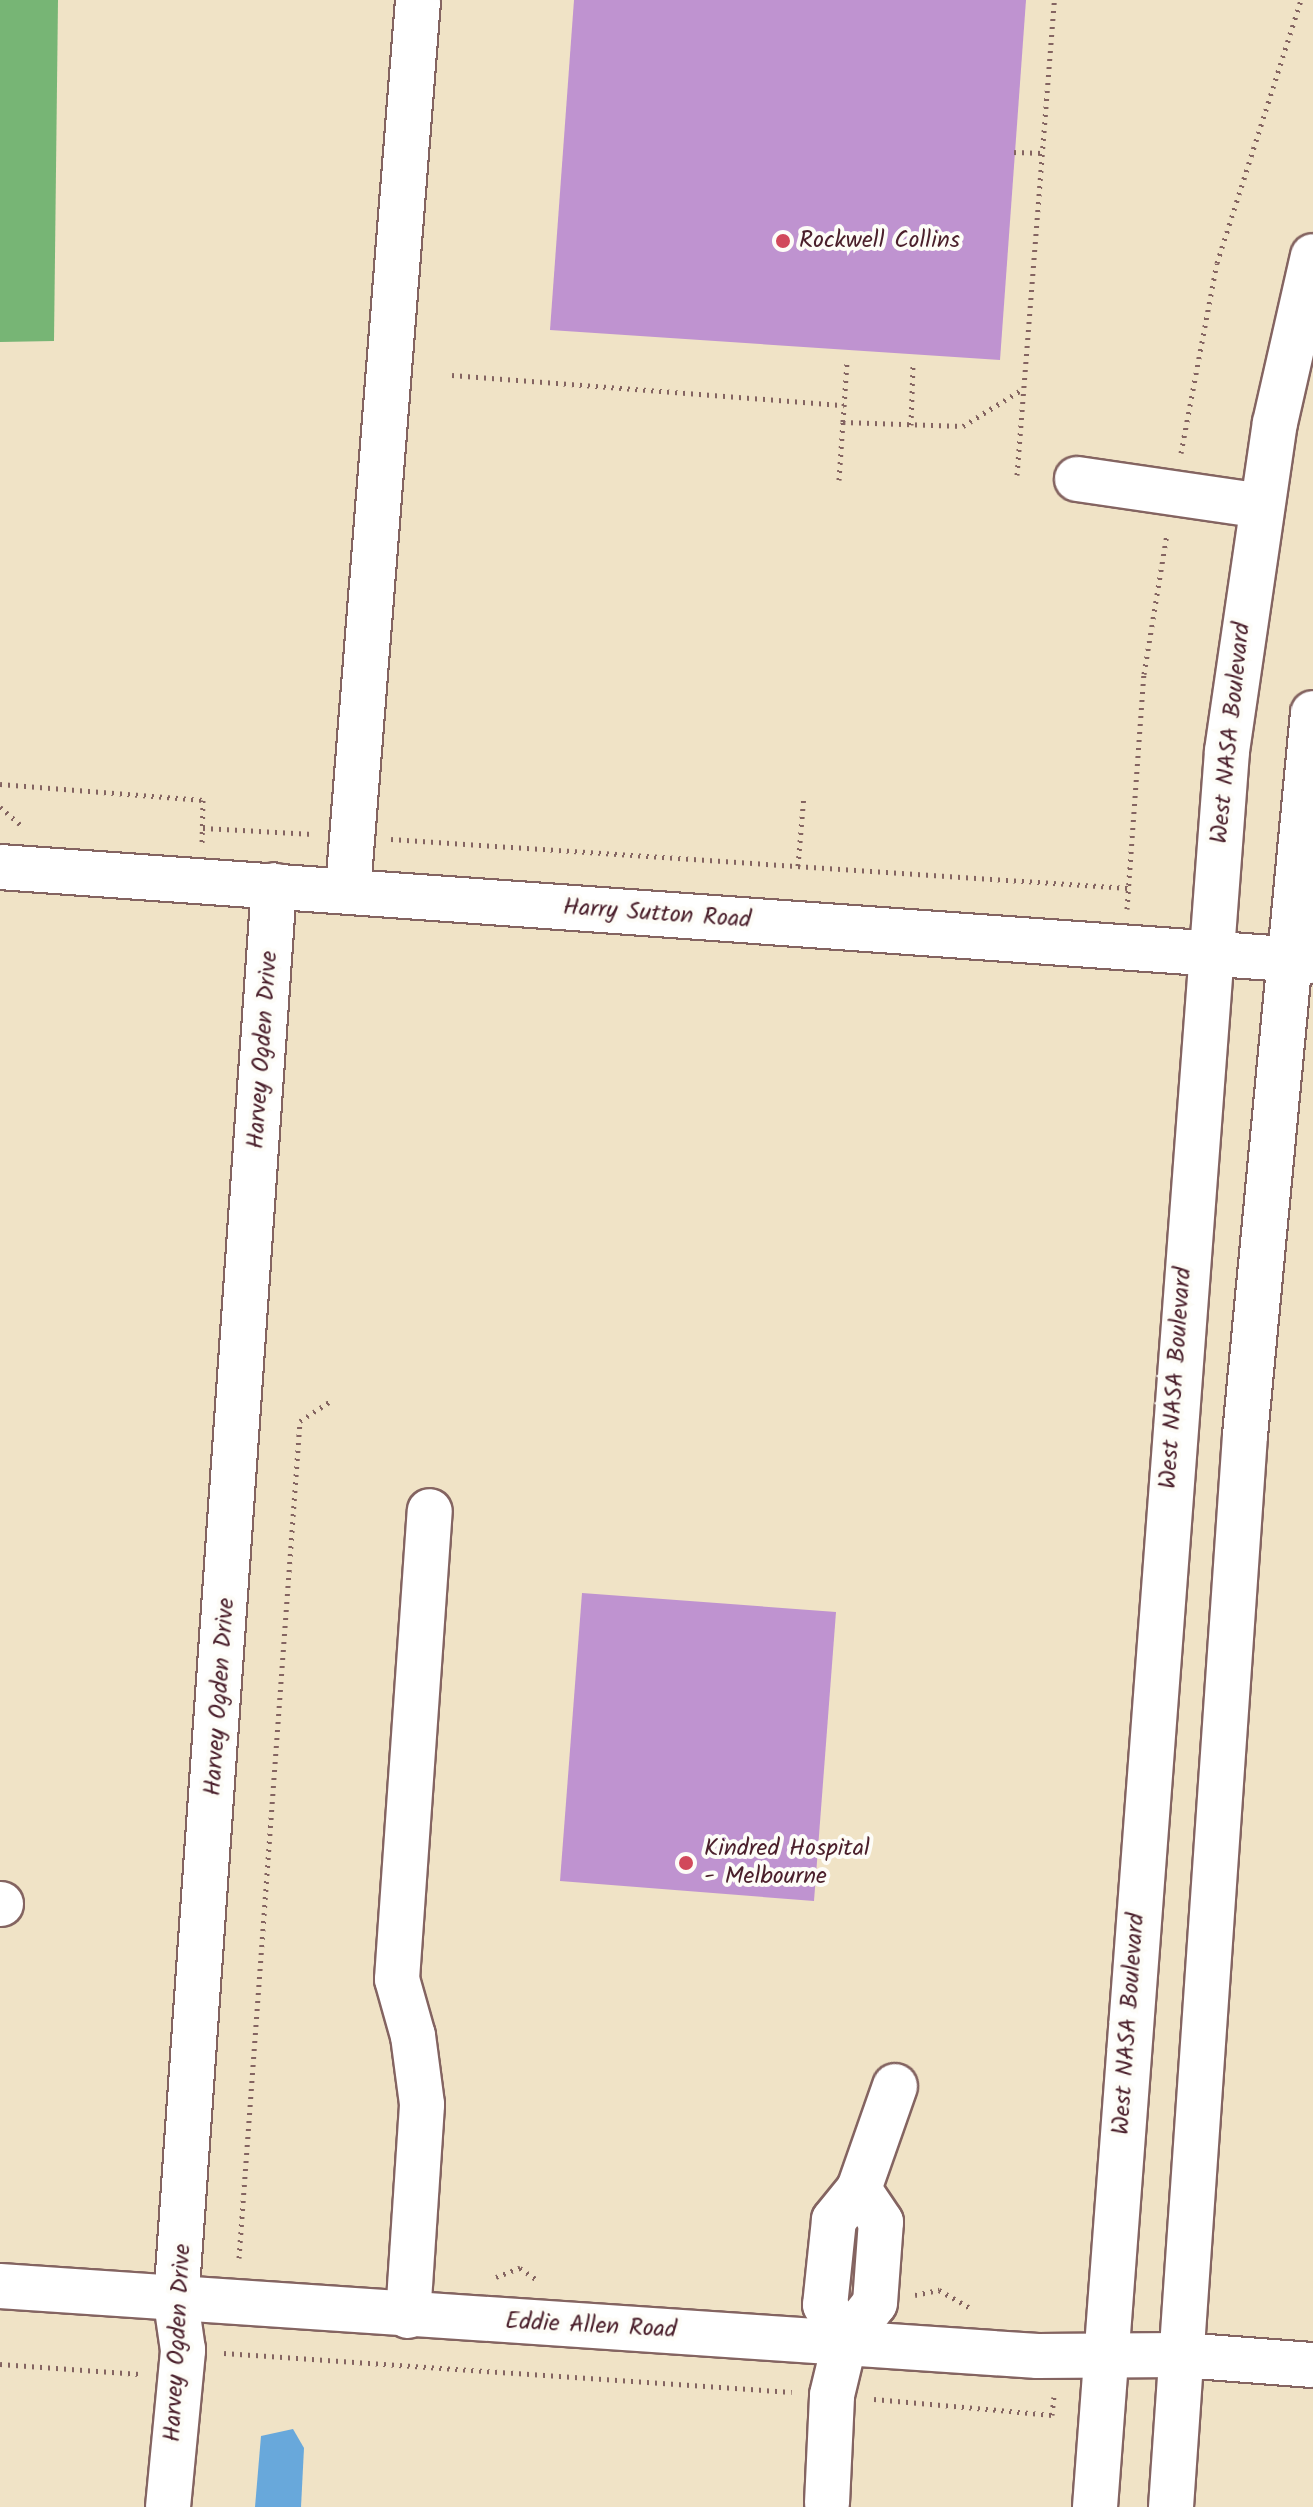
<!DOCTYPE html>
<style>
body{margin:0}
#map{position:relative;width:1313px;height:2507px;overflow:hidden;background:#f0e3c6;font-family:Kalam,sans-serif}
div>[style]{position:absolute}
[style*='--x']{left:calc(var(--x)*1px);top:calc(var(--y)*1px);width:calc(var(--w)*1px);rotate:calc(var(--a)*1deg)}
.forest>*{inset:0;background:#77b575}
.water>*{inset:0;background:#68a8db}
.building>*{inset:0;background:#bf93d0}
.path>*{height:5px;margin-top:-2.5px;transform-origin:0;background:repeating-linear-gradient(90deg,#846461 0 2px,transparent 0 8px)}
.roads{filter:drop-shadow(2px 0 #846461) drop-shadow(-2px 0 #846461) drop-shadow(0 2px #846461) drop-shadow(0 -2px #846461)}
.minor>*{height:44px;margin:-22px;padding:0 22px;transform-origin:22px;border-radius:22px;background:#fff}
.major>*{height:44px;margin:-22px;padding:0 22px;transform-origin:22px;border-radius:22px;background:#fff}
.dots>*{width:22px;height:22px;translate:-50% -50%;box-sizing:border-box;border:4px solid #fdfcf7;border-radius:50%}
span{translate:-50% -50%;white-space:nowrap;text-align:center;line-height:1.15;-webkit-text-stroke:8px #fdfcf7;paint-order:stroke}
.poi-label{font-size:24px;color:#4a1f2b}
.left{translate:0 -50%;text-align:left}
.street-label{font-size:24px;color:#4a1f2b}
</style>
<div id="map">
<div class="forest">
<i style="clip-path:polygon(0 0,58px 0,54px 341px,0 342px)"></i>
</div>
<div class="water">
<i style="clip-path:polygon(293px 2429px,304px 2448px,301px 2507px,255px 2507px,261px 2436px)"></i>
</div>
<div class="building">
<i style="clip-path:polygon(574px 0,1026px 0,1000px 360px,550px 330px)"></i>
<i style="clip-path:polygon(582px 1593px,836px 1612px,814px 1901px,560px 1881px)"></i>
</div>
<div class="path">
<i style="--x:1014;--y:152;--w:28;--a:2"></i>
<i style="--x:452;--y:375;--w:393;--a:4.4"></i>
<i style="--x:843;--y:422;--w:60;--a:-86.2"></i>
<i style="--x:911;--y:425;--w:61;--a:-88.1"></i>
<i style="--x:1181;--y:453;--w:193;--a:-79.3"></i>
<i style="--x:1217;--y:263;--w:276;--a:-72.3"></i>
<i style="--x:1017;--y:475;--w:476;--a:-85.5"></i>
<i style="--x:839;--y:480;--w:58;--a:-86.1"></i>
<i style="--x:843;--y:422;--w:120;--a:1.9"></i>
<i style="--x:963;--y:426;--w:70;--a:-31.7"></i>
<i style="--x:0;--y:784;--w:204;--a:4.5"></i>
<i style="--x:203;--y:800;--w:43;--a:91.3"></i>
<i style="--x:0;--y:807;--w:30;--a:41"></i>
<i style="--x:203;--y:828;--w:110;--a:3.1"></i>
<i style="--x:391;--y:839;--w:739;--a:3.8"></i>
<i style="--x:798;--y:866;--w:71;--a:-85.2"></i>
<i style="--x:1127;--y:909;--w:236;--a:-85.9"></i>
<i style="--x:1144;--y:674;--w:142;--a:-80.7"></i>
<i style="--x:239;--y:2258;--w:839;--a:-85.83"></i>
<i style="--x:300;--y:1421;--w:35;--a:-33"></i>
<i style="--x:496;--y:2277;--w:26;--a:-21"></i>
<i style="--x:520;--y:2268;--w:19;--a:35"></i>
<i style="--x:915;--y:2295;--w:25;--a:-12"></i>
<i style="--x:939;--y:2290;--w:38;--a:30"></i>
<i style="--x:224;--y:2353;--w:569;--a:3.93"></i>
<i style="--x:0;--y:2364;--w:140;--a:4.1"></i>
<i style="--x:874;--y:2399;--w:179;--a:5.1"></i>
<i style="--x:1052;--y:2415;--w:18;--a:-84"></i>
</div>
<div class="roads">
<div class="minor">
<i style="--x:1077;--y:479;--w:186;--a:8.3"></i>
<i style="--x:0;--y:867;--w:1316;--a:4.09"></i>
<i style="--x:348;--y:890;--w:893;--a:-85.5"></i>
<i style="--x:0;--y:1904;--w:1;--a:0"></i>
<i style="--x:859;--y:2189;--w:109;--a:-70.7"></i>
<i style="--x:0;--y:2286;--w:1040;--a:3.86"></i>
<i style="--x:1038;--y:2356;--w:144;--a:-0.4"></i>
<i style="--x:1182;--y:2355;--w:131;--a:4.4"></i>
<i style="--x:408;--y:2316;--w:212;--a:-86.2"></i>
<i style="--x:422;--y:2104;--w:69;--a:-97.5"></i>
<i style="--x:413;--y:2036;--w:59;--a:-105.7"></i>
<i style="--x:397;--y:1979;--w:469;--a:-86"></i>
<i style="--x:827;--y:2503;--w:108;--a:-87.3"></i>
<i style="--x:832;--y:2395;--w:56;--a:-76.5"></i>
<i style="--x:845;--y:2341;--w:48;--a:-51.7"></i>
<i style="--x:875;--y:2303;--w:81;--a:-85.8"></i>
<i style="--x:881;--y:2222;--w:40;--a:-124"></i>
<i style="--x:859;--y:2189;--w:40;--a:129"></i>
<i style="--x:834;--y:2220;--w:85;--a:96"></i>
<i style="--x:825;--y:2305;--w:41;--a:60.9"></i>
<i style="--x:168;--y:2507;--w:158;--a:-84.5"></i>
<i style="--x:183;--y:2350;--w:49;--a:-98.3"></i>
<i style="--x:176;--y:2302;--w:1420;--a:-86.04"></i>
</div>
<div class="major">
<i style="--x:1095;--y:2507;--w:1761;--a:-85.7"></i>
<i style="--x:1227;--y:751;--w:331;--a:-81.7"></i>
<i style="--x:1275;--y:423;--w:171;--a:-77.2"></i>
<i style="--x:1171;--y:2507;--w:1075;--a:-86.05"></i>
<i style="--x:1245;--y:1435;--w:725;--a:-84.62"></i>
</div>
</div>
<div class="dots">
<i style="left:783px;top:241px;background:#d1495b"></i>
<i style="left:686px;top:1863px;background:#d1495b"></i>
</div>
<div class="poi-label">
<span class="left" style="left:799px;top:241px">Rockwell Collins</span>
<span class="left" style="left:704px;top:1863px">Kindred Hospital<br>- Melbourne</span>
</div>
<div class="street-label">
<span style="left:1231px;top:733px;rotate:-84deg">West NASA Boulevard</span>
<span style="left:657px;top:914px;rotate:4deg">Harry Sutton Road</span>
<span style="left:263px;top:1050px;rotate:-86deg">Harvey Ogden Drive</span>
<span style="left:1176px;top:1378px;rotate:-86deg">West NASA Boulevard</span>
<span style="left:220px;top:1697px;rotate:-86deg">Harvey Ogden Drive</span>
<span style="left:1129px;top:2024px;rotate:-86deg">West NASA Boulevard</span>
<span style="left:591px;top:2326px;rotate:3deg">Eddie Allen Road</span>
<span style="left:178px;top:2343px;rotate:-87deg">Harvey Ogden Drive</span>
</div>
</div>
